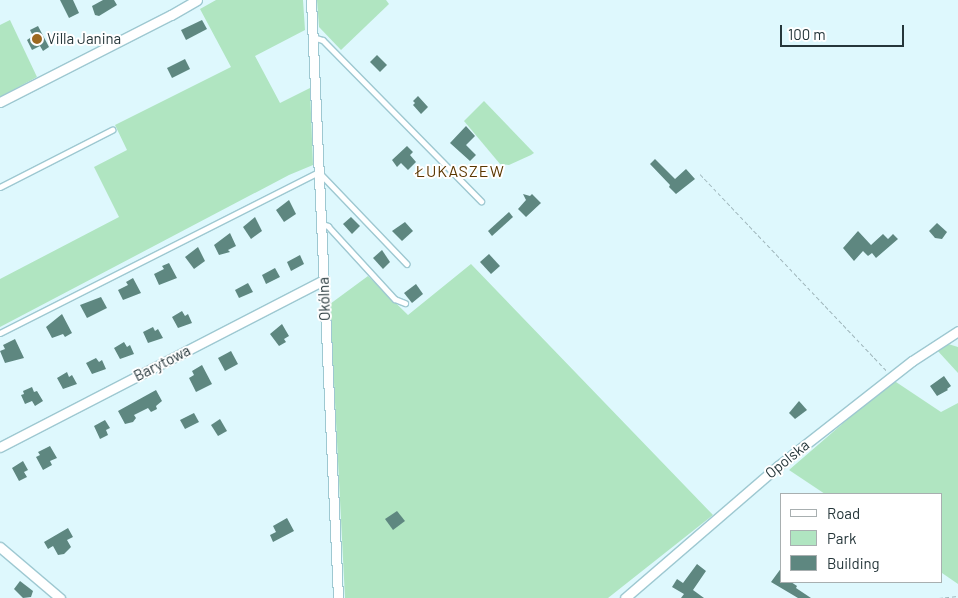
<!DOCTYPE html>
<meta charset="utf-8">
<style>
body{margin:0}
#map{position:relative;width:958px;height:598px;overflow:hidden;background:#def8fd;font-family:Barlow,sans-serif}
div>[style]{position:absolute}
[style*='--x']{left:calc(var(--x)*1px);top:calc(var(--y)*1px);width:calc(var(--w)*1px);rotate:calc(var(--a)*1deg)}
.green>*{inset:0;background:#b0e5c1}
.building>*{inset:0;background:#5e8780}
.path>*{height:1px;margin-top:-0.5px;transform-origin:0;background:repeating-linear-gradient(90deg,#a0b7bc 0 4px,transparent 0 6.5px)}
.roads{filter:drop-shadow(1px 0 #9ec8d1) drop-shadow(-1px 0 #9ec8d1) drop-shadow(0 1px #9ec8d1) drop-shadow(0 -1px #9ec8d1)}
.lane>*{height:4.5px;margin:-2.25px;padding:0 2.25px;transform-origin:2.25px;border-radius:2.25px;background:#fff}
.street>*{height:9px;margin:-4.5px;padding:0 4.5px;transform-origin:4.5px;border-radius:4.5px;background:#fff}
.dots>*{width:14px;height:14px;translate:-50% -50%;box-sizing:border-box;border:2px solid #fff;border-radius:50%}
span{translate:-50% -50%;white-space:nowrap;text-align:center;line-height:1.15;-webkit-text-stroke:4px #fff;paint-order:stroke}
.poi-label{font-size:15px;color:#25363a}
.left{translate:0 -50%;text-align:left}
.street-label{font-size:15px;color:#25363a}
.neighbourhood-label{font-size:16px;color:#5b3701;letter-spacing:1px}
.legend{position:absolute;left:780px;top:493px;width:162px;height:90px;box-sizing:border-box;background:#fff;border:1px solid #a8afb0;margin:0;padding:6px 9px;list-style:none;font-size:15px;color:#25363a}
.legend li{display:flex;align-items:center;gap:10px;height:25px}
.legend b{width:25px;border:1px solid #a8afb0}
.scale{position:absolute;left:780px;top:25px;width:124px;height:22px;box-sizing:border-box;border:2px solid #25363a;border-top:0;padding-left:6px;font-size:15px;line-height:18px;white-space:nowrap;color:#25363a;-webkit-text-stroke:4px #fff;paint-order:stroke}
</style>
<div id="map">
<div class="green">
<i style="clip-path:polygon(216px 0,303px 0,305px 30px,255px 56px,280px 103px,310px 88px,313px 165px,289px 175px,0 327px,0 279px,119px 217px,94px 167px,127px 150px,115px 125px,231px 67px,200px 9px)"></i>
<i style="clip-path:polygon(317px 0,386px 0,389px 4px,341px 50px,319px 27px)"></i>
<i style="clip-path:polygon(10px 20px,37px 77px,0 97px,0 25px)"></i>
<i style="clip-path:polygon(484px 101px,534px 153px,531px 155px,509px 165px,500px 164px,464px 121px)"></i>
<i style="clip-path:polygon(471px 264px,713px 515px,608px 598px,345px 598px,330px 304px,368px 276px,408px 315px)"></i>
<i style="clip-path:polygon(945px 343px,958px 347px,958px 373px,936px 349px)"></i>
<i style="clip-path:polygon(893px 380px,941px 412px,958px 403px,958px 584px,942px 573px,942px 494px,825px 494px,789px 470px)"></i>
</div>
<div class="building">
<i style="clip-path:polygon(60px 0,73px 0,79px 13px,69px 18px)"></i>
<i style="clip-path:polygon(103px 0,114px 0,117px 5px,99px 16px,95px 15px,92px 6px)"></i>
<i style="clip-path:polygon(202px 20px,207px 29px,186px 40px,181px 30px)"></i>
<i style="clip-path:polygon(38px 26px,49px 47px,43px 51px,40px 46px,32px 50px,27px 40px,33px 36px,30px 30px)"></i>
<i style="clip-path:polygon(377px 55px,387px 65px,380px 72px,370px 62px)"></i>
<i style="clip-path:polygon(185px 59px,190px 69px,172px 78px,167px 68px)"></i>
<i style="clip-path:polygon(418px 96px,428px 107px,421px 114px,413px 105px,415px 103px,413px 101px)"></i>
<i style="clip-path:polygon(466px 126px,475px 136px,466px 145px,476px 155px,470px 161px,450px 143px)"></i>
<i style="clip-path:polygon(407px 146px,413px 152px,410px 155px,416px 162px,408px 170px,401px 163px,397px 167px,392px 160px)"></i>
<i style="clip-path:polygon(655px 159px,675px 179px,686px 169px,695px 179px,676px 194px,669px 187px,670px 185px,650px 164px)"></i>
<i style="clip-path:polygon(523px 194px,530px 196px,532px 194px,541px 203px,526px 217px,518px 209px,526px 200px)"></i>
<i style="clip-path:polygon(289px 200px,296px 214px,284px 222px,276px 210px)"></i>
<i style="clip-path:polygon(509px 212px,513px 217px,492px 236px,488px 231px)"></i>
<i style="clip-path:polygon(255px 217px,262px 231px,251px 239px,243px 227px)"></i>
<i style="clip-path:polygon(351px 217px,360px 226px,352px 234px,343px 224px)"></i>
<i style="clip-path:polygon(405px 222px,413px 231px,402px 241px,392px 231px)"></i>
<i style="clip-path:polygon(937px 223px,947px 232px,942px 239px,935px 238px,929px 231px)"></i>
<i style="clip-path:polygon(858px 231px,871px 245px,883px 234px,888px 239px,893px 234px,898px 239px,876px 258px,872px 253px,868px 256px,863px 251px,854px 261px,843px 248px)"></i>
<i style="clip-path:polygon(230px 233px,236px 246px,228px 250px,230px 252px,219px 255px,214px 245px)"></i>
<i style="clip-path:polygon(198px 247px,205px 261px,194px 269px,185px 257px)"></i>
<i style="clip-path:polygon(382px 250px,390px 262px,383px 269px,373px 258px)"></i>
<i style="clip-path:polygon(489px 254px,500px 266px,491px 274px,480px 262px)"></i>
<i style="clip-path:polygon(300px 255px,304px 264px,291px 271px,287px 262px)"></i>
<i style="clip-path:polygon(169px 263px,177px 278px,159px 285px,154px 274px,164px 269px,162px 266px)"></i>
<i style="clip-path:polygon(275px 268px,280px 277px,266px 284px,262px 275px)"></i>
<i style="clip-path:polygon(133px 278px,141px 293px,123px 300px,118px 290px,128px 285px,126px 282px)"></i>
<i style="clip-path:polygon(248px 283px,253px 292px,239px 298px,235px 290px)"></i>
<i style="clip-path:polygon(416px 284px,423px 294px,412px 303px,404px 293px)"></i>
<i style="clip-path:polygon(101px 297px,107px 308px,87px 318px,80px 305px)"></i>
<i style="clip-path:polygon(182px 311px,185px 316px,188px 314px,192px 323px,178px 328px,172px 317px)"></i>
<i style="clip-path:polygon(62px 314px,72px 333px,65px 337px,63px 334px,52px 338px,46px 327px)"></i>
<i style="clip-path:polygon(282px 324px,289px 336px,284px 339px,286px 342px,279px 346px,270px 334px)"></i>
<i style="clip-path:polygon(153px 327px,155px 331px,158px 329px,163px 338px,148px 343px,143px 332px)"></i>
<i style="clip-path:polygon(15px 339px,24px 358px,5px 363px,0 351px,5px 349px,3px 345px)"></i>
<i style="clip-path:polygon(124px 342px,127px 347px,130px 345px,134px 354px,120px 359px,114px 348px)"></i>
<i style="clip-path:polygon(231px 351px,238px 364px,225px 371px,218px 358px)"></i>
<i style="clip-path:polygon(96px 358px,99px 362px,102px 360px,106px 369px,92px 374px,86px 363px)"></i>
<i style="clip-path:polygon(202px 365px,212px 384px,196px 392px,189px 378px,194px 375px,192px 371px)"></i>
<i style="clip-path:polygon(67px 372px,69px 377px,72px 375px,77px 384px,63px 389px,57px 378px)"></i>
<i style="clip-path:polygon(944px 376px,951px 386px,947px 389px,948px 390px,937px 396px,930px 386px)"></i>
<i style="clip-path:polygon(32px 387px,34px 392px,37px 391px,43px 401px,35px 406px,32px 401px,25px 404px,21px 395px,24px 394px,23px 391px)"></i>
<i style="clip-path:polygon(156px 390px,162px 401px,156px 406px,157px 409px,151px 412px,148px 408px,134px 415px,136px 418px,133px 422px,125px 424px,118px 411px)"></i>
<i style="clip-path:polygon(799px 401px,807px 410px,795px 419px,789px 413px)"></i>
<i style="clip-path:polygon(194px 413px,199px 422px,185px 429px,180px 420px)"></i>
<i style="clip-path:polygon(220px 419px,227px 431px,218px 436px,211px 425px)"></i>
<i style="clip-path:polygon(105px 420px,110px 428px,106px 430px,108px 435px,100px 439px,94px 426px)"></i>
<i style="clip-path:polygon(50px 446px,57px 458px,50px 461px,52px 465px,43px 470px,36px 457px,40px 455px,38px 452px)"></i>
<i style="clip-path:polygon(23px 461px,28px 470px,24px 472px,27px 477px,19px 481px,12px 468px)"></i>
<i style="clip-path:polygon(397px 511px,405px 521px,393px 530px,385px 519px)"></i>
<i style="clip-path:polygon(287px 518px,294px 531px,273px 542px,270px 535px,276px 532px,273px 526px)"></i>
<i style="clip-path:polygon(68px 528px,73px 537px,67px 540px,71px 547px,64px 554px,58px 555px,53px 546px,48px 549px,44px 542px)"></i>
<i style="clip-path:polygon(697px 564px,706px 571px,693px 590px,704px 598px,681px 598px,684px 594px,672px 587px,677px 579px,683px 583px)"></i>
<i style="clip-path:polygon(782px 567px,782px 582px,791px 582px,797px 586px,796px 588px,811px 598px,798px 598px,771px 582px)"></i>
<i style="clip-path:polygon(20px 581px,33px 591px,31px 597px,23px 598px,14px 589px)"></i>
</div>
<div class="path">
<i style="--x:700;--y:174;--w:272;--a:46.5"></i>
<i style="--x:939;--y:598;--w:19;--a:-6"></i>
</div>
<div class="roads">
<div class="lane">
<i style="--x:313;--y:37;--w:10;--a:17"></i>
<i style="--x:323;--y:40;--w:226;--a:45.5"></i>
<i style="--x:0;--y:187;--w:126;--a:-27"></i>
<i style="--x:321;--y:223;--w:8;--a:23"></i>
<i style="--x:328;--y:226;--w:99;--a:47.5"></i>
<i style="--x:395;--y:299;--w:11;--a:22"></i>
<i style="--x:0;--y:333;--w:357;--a:-26.8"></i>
<i style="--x:319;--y:172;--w:127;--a:46.3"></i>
</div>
<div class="street">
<i style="--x:311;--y:0;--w:599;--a:87.41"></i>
<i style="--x:0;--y:102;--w:192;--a:-27"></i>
<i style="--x:171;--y:15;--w:30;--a:-30"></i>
<i style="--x:0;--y:447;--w:364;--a:-27.3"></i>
<i style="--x:0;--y:547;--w:79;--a:40.4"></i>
<i style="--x:625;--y:598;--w:202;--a:-40.8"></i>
<i style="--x:778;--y:466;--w:170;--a:-38.1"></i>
<i style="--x:912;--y:361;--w:55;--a:-33.1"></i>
</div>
</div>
<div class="dots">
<i style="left:37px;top:39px;background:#9d6820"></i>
</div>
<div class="poi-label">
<span class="left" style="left:47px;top:39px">Villa Janina</span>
</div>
<div class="street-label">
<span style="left:324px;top:299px;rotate:-92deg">Okólna</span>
<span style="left:162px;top:363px;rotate:-27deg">Barytowa</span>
<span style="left:787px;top:459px;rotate:-39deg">Opolska</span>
</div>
<div class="neighbourhood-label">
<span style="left:460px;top:171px">ŁUKASZEW</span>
</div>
<ul class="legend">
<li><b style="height:6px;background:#fff"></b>Road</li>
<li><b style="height:14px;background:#b0e5c1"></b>Park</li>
<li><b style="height:14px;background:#5e8780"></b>Building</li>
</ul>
<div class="scale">100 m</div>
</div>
